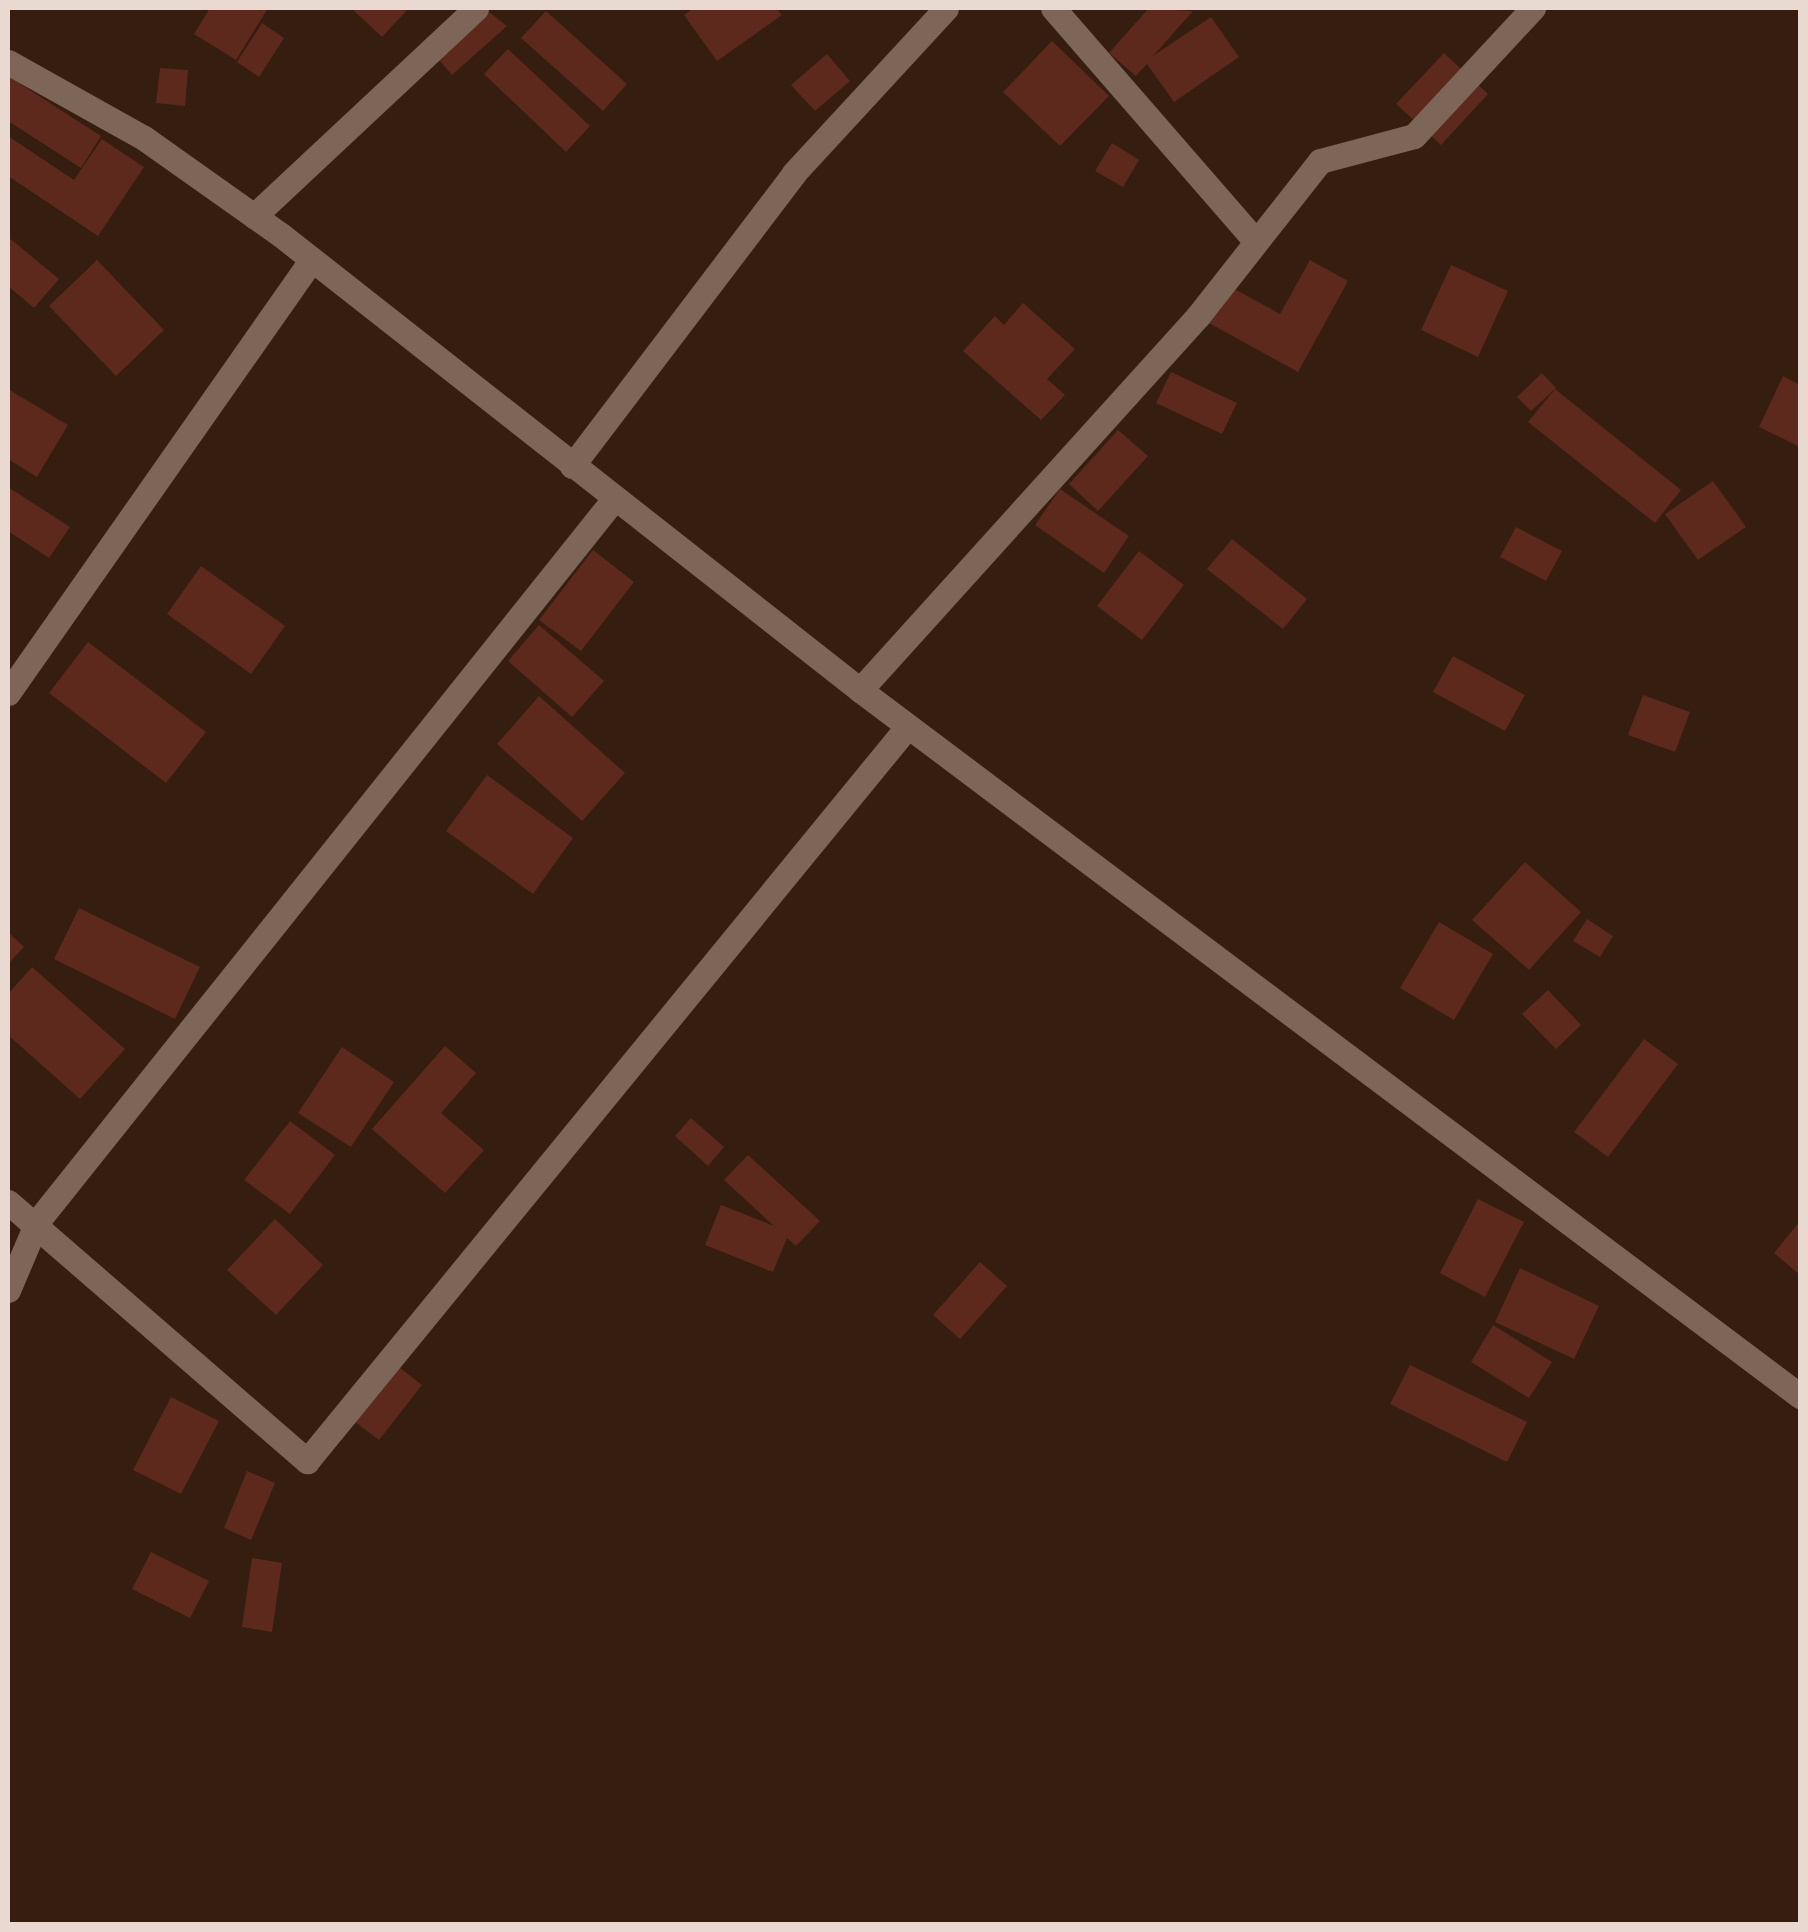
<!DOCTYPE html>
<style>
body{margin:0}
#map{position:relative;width:1808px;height:1932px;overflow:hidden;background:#351d10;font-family:"IBM Plex Sans",sans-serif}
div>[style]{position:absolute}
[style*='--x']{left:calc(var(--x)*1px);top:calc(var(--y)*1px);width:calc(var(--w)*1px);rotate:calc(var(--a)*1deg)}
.building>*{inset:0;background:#5d291c}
.minor>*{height:25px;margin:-12.5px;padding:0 12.5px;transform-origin:12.5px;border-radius:12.5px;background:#7d6658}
span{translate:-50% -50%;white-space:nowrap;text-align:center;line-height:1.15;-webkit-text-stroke:10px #351d10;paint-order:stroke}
.frame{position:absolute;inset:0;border:10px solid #e9d9d0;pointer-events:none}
</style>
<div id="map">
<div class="building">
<i style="clip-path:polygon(210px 8px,268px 8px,236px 60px,194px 34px)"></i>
<i style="clip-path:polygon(351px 8px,409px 8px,382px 37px)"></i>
<i style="clip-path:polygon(484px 8px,507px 26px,452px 75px,433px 53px)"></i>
<i style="clip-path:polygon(694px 8px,776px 8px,782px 15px,717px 61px,684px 15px)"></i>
<i style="clip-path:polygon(1149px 8px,1193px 11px,1153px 56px,1211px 17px,1239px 57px,1174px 102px,1147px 64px,1136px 76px,1109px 53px)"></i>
<i style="clip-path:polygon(546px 11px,627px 84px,603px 111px,521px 38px)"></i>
<i style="clip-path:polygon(262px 23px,284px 38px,259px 77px,237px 62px)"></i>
<i style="clip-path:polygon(1052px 41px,1109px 96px,1060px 146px,1003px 92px)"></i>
<i style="clip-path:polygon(508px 49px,590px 126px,566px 152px,484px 74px)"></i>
<i style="clip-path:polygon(1444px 53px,1488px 94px,1441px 145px,1396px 104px)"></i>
<i style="clip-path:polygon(827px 54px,850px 81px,815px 111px,791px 85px)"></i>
<i style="clip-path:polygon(160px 68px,188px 70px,185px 106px,156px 103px)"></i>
<i style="clip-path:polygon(8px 76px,101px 136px,81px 168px,8px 121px)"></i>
<i style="clip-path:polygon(8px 136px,74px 180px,102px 139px,144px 167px,98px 236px,8px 176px)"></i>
<i style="clip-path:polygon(1112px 143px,1139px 160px,1123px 187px,1095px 171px)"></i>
<i style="clip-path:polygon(8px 237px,59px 279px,34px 308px,8px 286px)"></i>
<i style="clip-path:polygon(97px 260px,164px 330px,116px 376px,49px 306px)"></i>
<i style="clip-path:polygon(1310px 260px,1348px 281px,1298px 372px,1209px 323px,1229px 286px,1280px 314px)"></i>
<i style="clip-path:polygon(1451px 265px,1508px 291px,1478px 357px,1421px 330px)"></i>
<i style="clip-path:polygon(1023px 303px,1075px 349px,1047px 379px,1065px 395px,1041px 420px,963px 351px,995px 316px,1004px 325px)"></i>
<i style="clip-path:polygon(1171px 372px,1237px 403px,1222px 434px,1156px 403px)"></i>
<i style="clip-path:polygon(1542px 373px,1556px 388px,1531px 411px,1517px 397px)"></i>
<i style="clip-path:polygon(1783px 376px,1800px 385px,1800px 447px,1759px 427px)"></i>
<i style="clip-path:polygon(8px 389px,68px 425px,37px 477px,8px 459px)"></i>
<i style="clip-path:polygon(1555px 389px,1681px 490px,1655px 523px,1528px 422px)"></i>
<i style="clip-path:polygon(1118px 430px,1148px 456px,1098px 511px,1069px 484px)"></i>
<i style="clip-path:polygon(1713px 481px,1746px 527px,1698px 560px,1665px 514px)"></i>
<i style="clip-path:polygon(8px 487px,70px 527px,49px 558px,8px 531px)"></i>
<i style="clip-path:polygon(1060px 489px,1129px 536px,1104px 573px,1035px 525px)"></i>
<i style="clip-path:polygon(1516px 527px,1562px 551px,1546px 581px,1500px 557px)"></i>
<i style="clip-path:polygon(1232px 539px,1307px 599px,1283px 629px,1207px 569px)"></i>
<i style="clip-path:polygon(593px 550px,634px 582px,581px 651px,539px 620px)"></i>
<i style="clip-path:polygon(1139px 551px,1184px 585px,1142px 640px,1097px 606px)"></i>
<i style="clip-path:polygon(201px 566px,285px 626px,251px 674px,167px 614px)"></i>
<i style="clip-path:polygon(539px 625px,604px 681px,572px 717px,508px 661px)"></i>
<i style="clip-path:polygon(88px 642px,206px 732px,166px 783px,49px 693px)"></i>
<i style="clip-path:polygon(1453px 656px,1525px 695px,1505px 731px,1433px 692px)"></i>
<i style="clip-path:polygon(1643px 695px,1690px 712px,1675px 752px,1628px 735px)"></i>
<i style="clip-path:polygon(539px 696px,625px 773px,582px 821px,497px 744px)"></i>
<i style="clip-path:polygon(487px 775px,573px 838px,533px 894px,446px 831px)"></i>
<i style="clip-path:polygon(1525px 862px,1581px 912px,1529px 970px,1472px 920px)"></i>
<i style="clip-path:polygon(79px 908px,200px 967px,175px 1019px,54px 959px)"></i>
<i style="clip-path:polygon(1587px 919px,1613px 936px,1600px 957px,1573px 941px)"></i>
<i style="clip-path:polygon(1439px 922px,1493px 954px,1454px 1020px,1400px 988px)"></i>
<i style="clip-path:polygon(8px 932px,24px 947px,8px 964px)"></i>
<i style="clip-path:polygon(32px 967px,125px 1049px,80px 1099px,8px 1035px,8px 994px)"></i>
<i style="clip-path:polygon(1548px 990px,1581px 1025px,1556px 1049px,1522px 1014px)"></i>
<i style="clip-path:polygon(1644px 1039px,1678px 1064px,1608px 1157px,1574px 1132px)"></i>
<i style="clip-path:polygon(445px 1046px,476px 1073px,441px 1113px,484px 1150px,445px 1193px,372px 1129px)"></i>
<i style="clip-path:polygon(342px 1047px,394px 1082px,351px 1147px,298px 1113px)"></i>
<i style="clip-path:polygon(691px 1118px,724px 1147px,708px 1166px,675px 1136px)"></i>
<i style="clip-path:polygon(290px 1121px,335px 1155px,290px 1214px,244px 1180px)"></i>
<i style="clip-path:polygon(748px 1155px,820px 1221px,796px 1246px,787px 1238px,773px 1272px,705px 1245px,721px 1205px,774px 1226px,724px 1180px)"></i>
<i style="clip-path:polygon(1478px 1199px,1524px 1222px,1485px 1297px,1440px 1273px)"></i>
<i style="clip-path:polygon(275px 1219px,323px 1265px,276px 1315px,227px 1270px)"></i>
<i style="clip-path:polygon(1800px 1221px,1800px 1275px,1774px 1253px)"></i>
<i style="clip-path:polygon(980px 1262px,1007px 1286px,960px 1339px,933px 1315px)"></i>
<i style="clip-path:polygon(1520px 1268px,1599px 1306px,1574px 1359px,1495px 1322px)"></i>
<i style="clip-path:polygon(1493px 1325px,1552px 1362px,1529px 1398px,1471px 1362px)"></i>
<i style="clip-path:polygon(390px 1360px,422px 1385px,379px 1440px,346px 1415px)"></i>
<i style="clip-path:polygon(1410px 1365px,1527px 1422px,1507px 1462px,1390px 1404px)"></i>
<i style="clip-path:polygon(171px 1397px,219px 1421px,181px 1494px,133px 1470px)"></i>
<i style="clip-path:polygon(247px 1471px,275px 1483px,251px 1540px,224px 1528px)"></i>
<i style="clip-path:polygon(151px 1552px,209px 1581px,190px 1618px,132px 1589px)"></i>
<i style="clip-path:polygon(252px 1558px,282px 1563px,272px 1632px,242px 1627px)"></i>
</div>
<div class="minor">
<i style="--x:1053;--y:8;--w:306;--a:49"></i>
<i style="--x:8;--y:62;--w:156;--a:29.2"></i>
<i style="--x:144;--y:138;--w:168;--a:35.3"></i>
<i style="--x:281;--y:235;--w:736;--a:38.16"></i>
<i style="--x:860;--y:690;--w:1176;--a:36.91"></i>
<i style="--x:254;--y:216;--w:304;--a:-43.1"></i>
<i style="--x:572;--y:466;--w:368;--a:-52.8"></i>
<i style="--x:794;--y:173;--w:224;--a:-47.3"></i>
<i style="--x:860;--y:690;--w:504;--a:-47.89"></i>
<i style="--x:1198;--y:316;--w:197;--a:-51.8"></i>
<i style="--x:1320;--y:161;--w:97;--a:-14.9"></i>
<i style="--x:1414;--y:136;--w:175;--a:-47.1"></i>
<i style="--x:8;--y:693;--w:526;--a:-54.98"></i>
<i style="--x:8;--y:1202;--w:396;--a:40.9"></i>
<i style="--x:307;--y:1461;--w:949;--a:-50.73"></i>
<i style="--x:8;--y:1290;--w:74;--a:-66.9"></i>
<i style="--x:37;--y:1222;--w:925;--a:-51.41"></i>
</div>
<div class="frame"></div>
</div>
